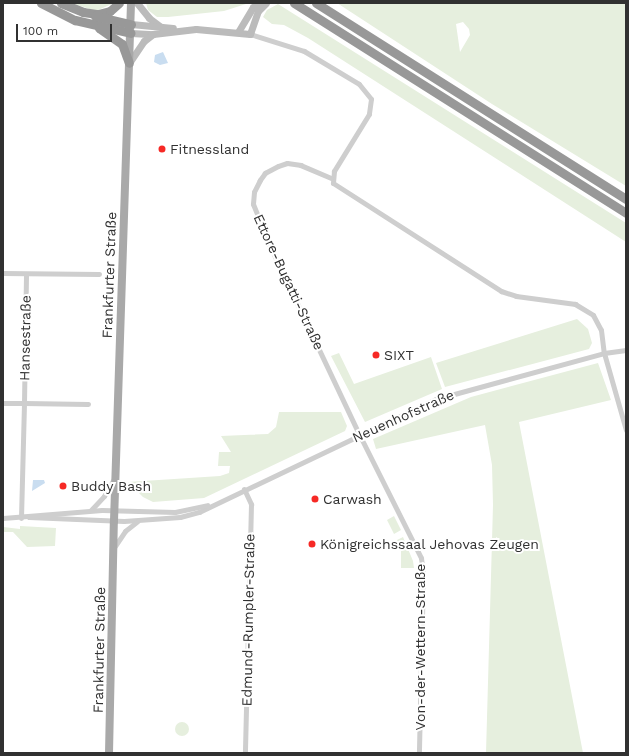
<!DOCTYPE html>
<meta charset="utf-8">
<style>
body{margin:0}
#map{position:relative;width:629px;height:756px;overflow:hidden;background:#fff;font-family:"Work Sans",sans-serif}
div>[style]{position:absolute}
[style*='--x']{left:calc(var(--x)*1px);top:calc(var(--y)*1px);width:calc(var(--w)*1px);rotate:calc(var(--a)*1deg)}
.green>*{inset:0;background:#e6efde}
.round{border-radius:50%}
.water>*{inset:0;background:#c9ddf0}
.street>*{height:5px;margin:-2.5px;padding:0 2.5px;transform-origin:2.5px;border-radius:2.5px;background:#cecece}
.secondary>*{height:7px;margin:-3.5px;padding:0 3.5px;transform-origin:3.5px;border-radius:3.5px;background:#bbb}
.primary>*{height:8px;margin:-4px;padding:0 4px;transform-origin:4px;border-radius:4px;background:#a9a9a9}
.highway>*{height:9px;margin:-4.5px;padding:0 4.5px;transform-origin:4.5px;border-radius:4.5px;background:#989898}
.dots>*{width:11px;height:11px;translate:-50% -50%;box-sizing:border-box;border:2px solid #fff;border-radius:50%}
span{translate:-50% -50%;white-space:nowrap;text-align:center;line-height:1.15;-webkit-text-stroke:4px #fff;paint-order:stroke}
.poi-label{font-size:14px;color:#313131}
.left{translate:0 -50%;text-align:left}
.street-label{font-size:14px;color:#313131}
.frame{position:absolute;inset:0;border:4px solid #313131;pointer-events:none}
.scale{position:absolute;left:16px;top:24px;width:96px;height:18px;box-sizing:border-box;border:2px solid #313131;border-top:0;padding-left:5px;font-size:12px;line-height:14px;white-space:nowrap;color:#313131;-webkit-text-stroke:3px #fff;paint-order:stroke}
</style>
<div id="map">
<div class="green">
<i style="clip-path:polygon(71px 3px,114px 3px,96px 11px)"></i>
<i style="clip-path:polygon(146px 3px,249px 3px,224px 11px,168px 17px,157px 17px,148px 10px)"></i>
<i style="clip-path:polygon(evenodd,337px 3px,626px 3px,626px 186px,492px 104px,337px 3px,463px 22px,469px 29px,470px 35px,460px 52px,456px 24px,463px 22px)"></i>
<i style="clip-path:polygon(278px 4px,626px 223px,626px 242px,308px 38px,284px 25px,272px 24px,263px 17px,267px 10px)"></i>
<i style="clip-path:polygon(577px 319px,588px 329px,592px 343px,589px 349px,445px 387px,436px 363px)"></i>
<i style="clip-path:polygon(339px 353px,354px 384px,431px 357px,442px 389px,365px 422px,331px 356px)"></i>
<i style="clip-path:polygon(598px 363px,611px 400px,519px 422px,583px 753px,486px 753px,493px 505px,492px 465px,485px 425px,376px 449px,373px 439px,471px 397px)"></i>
<i style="clip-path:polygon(279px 412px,341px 412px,347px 426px,345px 431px,204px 498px,153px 502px,143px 497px,128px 482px,220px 476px,229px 473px,230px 466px,218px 466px,219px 452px,231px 452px,221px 436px,268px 434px,276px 427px)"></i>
<i style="clip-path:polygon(394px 516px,401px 530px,394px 534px,387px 520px)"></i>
<i style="clip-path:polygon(20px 526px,56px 528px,55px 546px,27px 547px,13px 532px,3px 532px,3px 527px,20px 529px)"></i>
<i style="clip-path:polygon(403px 537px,413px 561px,414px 568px,401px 568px,401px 551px,397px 540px)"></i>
<i class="round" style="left:175px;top:722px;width:14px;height:14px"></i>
</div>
<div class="water">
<i style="clip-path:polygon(163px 52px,168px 63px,160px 65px,154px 62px,155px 55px)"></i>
<i style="clip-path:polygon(33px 480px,44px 480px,45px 483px,32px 491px)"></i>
</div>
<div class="street">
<i style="--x:250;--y:34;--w:57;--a:17.5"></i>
<i style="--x:304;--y:51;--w:64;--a:31"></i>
<i style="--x:359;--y:84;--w:19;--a:51"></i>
<i style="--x:371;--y:99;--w:15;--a:98"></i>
<i style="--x:369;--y:114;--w:67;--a:121.6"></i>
<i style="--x:334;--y:171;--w:12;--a:95"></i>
<i style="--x:333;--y:183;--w:200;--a:32.7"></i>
<i style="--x:501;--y:291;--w:16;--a:18"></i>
<i style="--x:516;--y:296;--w:60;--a:7.7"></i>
<i style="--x:575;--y:304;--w:21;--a:31"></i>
<i style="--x:593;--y:315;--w:17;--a:62"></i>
<i style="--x:601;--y:330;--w:23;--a:83"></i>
<i style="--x:604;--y:353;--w:80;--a:74.1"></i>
<i style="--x:331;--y:178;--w:33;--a:-157"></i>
<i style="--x:301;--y:165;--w:14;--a:-172"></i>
<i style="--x:287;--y:163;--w:9;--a:162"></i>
<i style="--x:278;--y:166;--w:15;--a:152"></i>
<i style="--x:265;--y:173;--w:9;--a:126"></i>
<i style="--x:260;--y:180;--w:13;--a:117"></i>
<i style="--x:254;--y:192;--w:12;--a:95"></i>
<i style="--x:253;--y:204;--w:45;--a:68"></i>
<i style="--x:270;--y:246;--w:204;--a:64.7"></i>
<i style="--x:357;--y:430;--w:143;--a:63.4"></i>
<i style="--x:421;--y:558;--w:15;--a:82"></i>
<i style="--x:423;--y:573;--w:180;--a:91.3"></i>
<i style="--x:3;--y:273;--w:96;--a:0.6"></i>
<i style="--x:3;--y:403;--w:21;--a:0"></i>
<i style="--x:24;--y:403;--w:129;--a:-89.1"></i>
<i style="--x:244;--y:489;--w:17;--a:65"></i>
<i style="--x:251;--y:504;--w:249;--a:91.4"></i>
<i style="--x:91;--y:510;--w:19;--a:-47"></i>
<i style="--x:104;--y:496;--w:20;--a:-60"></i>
<i style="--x:29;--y:517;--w:95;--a:2.4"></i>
<i style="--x:124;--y:521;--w:56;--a:-4.1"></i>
<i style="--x:180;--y:517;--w:20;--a:-15"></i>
<i style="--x:199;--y:512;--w:263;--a:-25.5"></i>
<i style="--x:436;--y:399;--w:174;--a:-15.3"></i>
<i style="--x:604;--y:353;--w:22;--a:-8"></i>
<i style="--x:3;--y:518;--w:99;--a:-4.6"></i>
<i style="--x:102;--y:510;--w:73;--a:1.6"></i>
<i style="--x:175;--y:512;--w:33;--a:-12"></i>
<i style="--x:21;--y:518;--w:115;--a:-88.5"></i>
<i style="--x:24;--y:403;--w:64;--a:0.9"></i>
<i style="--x:115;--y:546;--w:18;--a:-56"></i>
<i style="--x:125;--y:531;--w:16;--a:-38"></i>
</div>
<div class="secondary">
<i style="--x:137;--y:3;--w:19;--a:51"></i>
<i style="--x:149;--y:18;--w:15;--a:37"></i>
<i style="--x:131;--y:24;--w:42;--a:5.4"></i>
<i style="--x:238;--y:32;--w:29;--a:-59"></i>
<i style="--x:253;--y:7;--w:10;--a:-24"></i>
<i style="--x:131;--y:33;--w:22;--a:3"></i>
<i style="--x:153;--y:34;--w:43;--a:-6.6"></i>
<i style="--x:196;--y:29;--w:54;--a:5.3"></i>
<i style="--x:250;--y:34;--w:24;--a:-71"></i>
<i style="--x:258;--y:11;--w:11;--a:-45"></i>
<i style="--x:129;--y:63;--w:27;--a:-56"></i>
<i style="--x:144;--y:41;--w:11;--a:-38"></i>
</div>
<div class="primary">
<i style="--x:109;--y:753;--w:232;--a:-88.8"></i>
<i style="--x:114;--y:521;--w:518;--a:-88.12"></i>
</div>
<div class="highway">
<i style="--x:41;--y:3;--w:38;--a:27"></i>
<i style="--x:75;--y:20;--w:57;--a:13.1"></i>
<i style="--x:61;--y:3;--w:24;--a:22"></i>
<i style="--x:83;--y:12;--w:15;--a:8"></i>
<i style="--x:98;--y:14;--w:12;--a:-14"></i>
<i style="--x:110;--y:11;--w:12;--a:-42"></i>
<i style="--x:294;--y:3;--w:393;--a:32.3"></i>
<i style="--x:316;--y:3;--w:367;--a:32.3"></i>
<i style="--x:95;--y:16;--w:37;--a:13"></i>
<i style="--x:99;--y:28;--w:28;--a:35"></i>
<i style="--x:122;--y:44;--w:20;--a:70"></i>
</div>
<div class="dots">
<i style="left:162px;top:149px;background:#f62925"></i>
<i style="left:376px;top:355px;background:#f62925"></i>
<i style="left:63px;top:486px;background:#f62925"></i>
<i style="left:315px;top:499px;background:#f62925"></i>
<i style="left:312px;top:544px;background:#f62925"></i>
</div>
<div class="poi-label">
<span class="left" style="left:170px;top:149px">Fitnessland</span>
<span class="left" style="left:384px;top:355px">SIXT</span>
<span class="left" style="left:71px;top:486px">Buddy Bash</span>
<span class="left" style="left:323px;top:499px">Carwash</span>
<span class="left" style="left:320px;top:544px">Königreichssaal Jehovas Zeugen</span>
</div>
<div class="street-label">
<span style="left:109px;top:275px;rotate:-88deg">Frankfurter Straße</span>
<span style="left:289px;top:282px;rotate:65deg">Ettore-Bugatti-Straße</span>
<span style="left:25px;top:338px;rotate:-89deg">Hansestraße</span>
<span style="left:403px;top:416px;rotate:-24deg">Neuenhofstraße</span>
<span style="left:248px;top:620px;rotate:-89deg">Edmund-Rumpler-Straße</span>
<span style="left:420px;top:647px;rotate:-90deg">Von-der-Wettern-Straße</span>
<span style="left:99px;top:650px;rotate:-89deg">Frankfurter Straße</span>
</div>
<div class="frame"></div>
<div class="scale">100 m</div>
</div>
